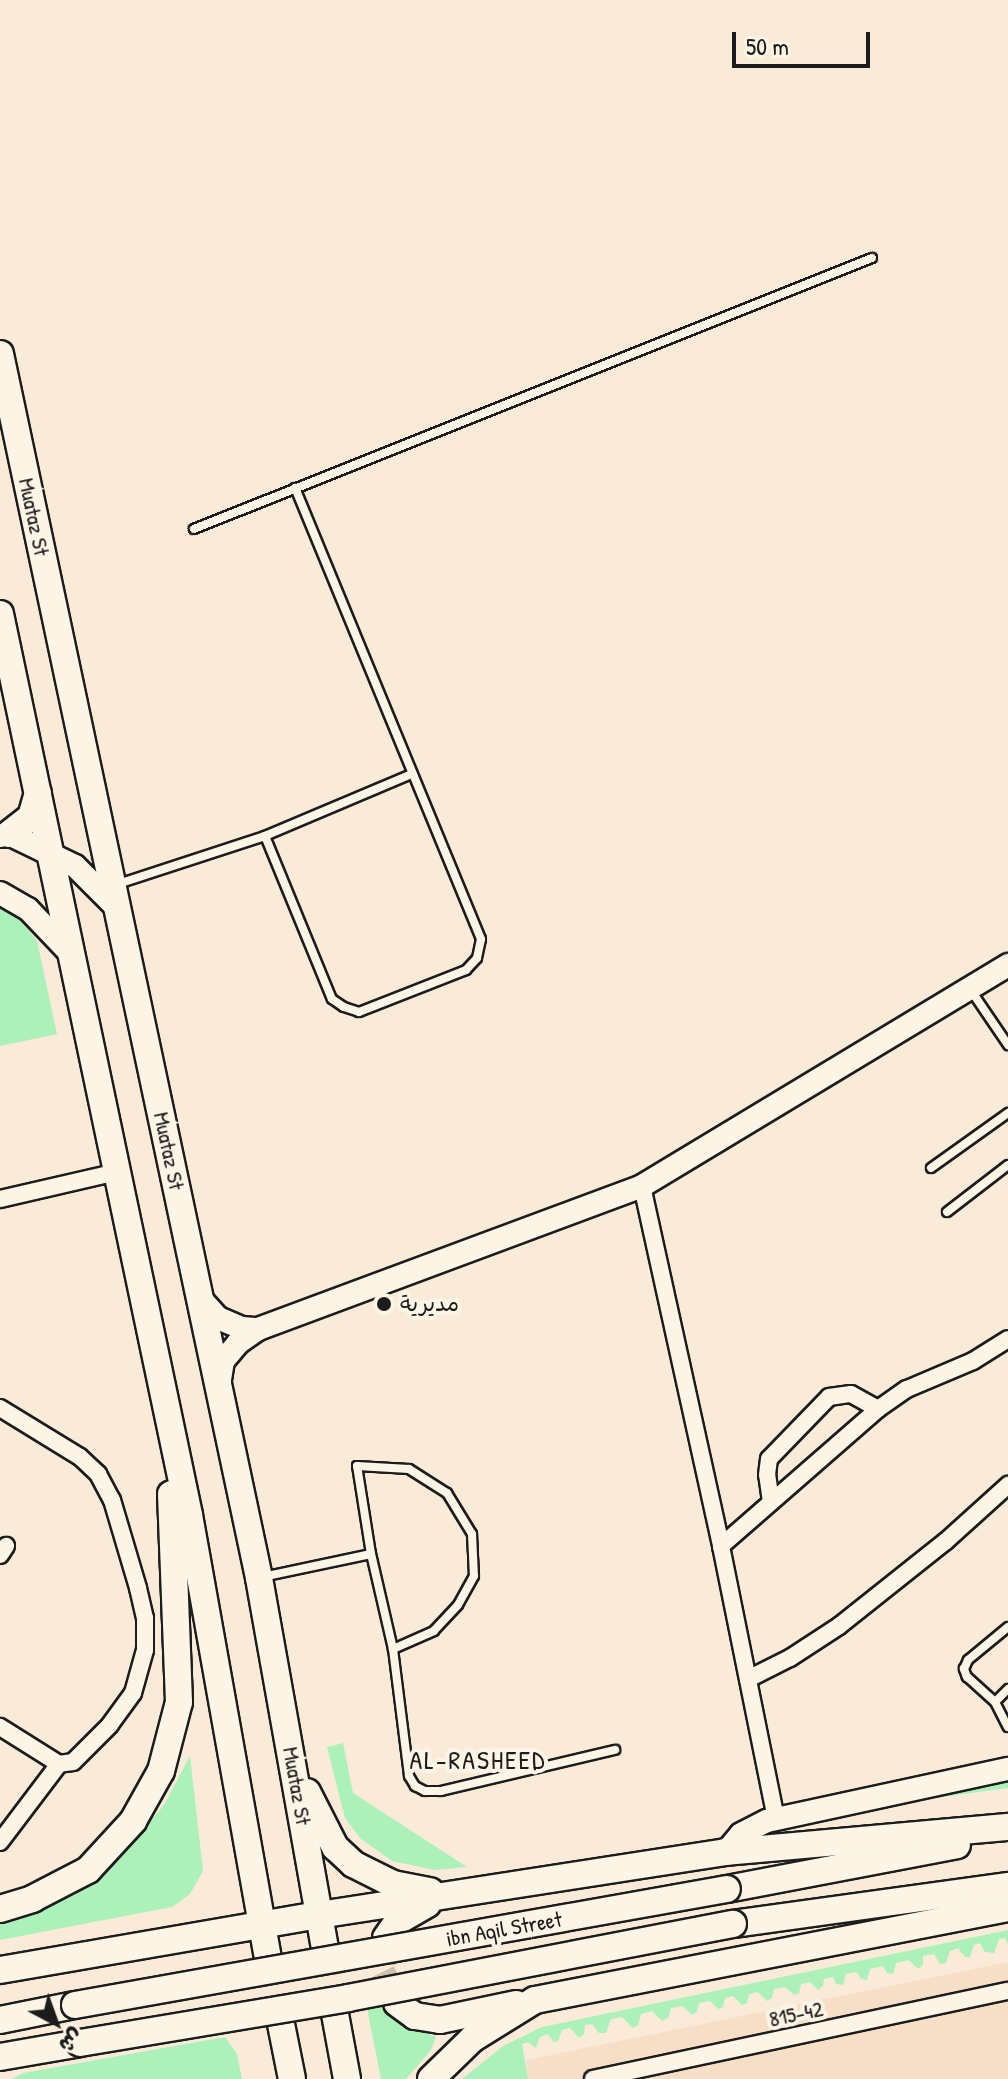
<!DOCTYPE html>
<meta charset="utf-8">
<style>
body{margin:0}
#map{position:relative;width:1008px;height:2079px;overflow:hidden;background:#f9ebd7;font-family:"Patrick Hand","Playpen Sans Arabic",sans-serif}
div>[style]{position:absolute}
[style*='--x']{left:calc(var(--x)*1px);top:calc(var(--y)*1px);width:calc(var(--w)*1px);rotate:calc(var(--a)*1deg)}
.built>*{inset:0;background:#f6dfc6}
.green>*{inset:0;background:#acf0ba}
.primary-tunnel>*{height:26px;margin-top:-13px;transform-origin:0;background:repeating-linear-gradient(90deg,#cdc2b2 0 26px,transparent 0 39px)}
.roads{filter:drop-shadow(2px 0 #1c1c1c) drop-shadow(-2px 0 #1c1c1c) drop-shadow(0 2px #1c1c1c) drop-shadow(0 -2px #1c1c1c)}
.lane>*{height:8px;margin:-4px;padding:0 4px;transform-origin:4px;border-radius:4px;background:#fcf5e5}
.street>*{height:16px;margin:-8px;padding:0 8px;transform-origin:8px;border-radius:8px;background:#fcf5e5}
.secondary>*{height:22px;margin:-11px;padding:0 11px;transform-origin:11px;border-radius:11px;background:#fcf5e5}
.primary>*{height:26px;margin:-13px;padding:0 13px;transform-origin:13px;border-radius:13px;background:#fcf5e5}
.bridges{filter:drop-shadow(2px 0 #1c1c1c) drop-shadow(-2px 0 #1c1c1c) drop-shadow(0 2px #1c1c1c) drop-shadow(0 -2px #1c1c1c)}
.primary-bridge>*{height:26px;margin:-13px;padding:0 13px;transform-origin:13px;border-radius:13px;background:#fcf5e5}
.dots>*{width:22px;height:22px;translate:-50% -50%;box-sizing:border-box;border:4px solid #fcf5e5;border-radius:50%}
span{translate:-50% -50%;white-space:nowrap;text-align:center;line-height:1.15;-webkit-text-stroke:8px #fcf5e5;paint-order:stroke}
.street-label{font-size:22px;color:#1c1c1c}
.poi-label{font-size:22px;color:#1c1c1c}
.left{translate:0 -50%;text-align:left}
.quarter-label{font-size:26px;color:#1c1c1c;letter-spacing:2px}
.north{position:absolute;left:16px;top:1983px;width:80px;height:80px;-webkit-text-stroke:6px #fcf5e5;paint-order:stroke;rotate:139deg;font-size:22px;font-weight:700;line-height:32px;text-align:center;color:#1c1c1c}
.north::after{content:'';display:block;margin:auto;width:28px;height:36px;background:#1c1c1c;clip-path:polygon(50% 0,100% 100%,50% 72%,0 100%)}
.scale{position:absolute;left:732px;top:32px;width:138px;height:36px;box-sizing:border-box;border:4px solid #1c1c1c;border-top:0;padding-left:10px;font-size:24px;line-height:28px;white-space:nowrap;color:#1c1c1c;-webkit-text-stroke:6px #fcf5e5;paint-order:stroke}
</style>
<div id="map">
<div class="built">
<i style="clip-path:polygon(1008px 1962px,1008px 2079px,528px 2079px,526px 2060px)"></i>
</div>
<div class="green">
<i style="clip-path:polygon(0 906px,20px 919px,37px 941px,57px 1034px,0 1046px)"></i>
<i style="clip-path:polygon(343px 1743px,353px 1793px,467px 1867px,435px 1870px,392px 1861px,360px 1838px,345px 1818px,327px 1747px)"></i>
<i style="clip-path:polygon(190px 1756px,203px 1871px,190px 1894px,172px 1907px,0 1940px,0 1921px,56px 1902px,115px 1863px,164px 1805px)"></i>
<i style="clip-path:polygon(1008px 1780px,1008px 1788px,899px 1803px)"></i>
<i style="clip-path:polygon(1008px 1930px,1008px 1944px,1005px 1938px,999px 1939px,994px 1953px,985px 1952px,980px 1943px,974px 1945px,970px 1957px,965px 1957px,958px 1948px,950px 1951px,946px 1963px,940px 1964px,934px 1954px,923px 1956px,923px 1965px,918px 1969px,909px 1960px,896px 1963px,893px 1974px,887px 1973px,883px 1966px,870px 1969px,867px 1980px,861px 1979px,857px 1972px,846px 1974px,843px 1985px,836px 1984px,833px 1977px,824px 1979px,823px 1986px,818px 1990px,810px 1982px,801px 1984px,799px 1993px,794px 1995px,785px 1987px,774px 1989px,772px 1998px,767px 2001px,758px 1992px,749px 1994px,747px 2003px,742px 2005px,733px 1996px,725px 1998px,723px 2007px,718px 2009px,710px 2001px,699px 2003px,697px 2012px,692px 2015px,683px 2006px,671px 2008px,668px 2018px,662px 2021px,652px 2011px,641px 2014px,638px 2025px,633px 2028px,622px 2017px,611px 2019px,606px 2033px,599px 2033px,592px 2024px,585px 2025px,584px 2034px,579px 2038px,570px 2028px,562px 2030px,558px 2041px,554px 2042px,548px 2034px,540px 2037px,536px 2048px,528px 2042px,522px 2044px,528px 2079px,462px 2079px,503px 2046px,542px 2027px)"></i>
<i style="clip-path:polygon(380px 2005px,398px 2023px,436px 2037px,431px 2050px,406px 2079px,381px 2079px,367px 2008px)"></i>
<i style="clip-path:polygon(225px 2037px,237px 2054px,242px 2079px,12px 2079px,23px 2073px)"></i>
</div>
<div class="primary-tunnel">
<i style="--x:386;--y:1938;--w:34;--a:97"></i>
<i style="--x:382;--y:1972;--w:34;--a:64"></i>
<i style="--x:325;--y:1950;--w:65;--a:81.1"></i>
<i style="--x:268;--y:1960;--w:65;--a:78.5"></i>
</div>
<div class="roads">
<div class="lane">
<i style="--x:194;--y:529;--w:730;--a:-21.79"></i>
<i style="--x:265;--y:836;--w:176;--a:67.7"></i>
<i style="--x:332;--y:999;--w:14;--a:34"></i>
<i style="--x:344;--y:1007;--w:16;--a:18"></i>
<i style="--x:359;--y:1012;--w:115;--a:-21.4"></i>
<i style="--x:466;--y:970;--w:16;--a:-47"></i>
<i style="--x:477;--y:958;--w:19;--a:-78"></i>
<i style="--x:481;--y:939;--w:488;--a:-112.4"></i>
<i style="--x:118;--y:884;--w:155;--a:-18.1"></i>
<i style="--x:265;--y:836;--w:160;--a:-22.9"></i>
<i style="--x:970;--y:989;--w:68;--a:55.8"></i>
<i style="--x:931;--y:1168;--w:95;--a:-35.5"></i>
<i style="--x:947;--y:1212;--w:77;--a:-37.6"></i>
<i style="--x:357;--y:1466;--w:52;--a:3.3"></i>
<i style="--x:409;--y:1469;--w:45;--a:32.3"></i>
<i style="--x:447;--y:1493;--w:48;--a:58.6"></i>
<i style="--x:472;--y:1534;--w:42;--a:87.3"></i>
<i style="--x:474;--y:1576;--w:33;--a:119"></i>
<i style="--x:458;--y:1605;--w:35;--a:133"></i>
<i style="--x:434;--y:1631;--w:45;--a:156.3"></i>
<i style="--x:393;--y:1649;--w:98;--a:-103"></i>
<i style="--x:371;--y:1554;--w:89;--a:-99"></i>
<i style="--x:262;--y:1577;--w:111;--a:-11.9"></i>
<i style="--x:393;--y:1649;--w:128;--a:82.8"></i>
<i style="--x:409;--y:1776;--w:12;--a:59"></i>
<i style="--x:415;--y:1786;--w:11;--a:27"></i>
<i style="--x:425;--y:1791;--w:16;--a:0"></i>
<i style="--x:441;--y:1791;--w:179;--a:-13.3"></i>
<i style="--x:1008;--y:1689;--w:18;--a:135"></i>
<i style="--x:995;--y:1702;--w:28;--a:63"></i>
<i style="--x:995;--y:1702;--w:38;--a:-138"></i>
<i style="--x:967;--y:1677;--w:9;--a:-111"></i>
<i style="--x:964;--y:1669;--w:10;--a:-66"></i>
<i style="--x:968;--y:1660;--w:52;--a:-39.5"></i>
</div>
<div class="street">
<i style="--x:642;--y:1186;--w:369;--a:77.6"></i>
<i style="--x:721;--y:1546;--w:278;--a:78.6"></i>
<i style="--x:0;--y:1199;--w:120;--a:-13"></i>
<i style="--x:0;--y:1408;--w:94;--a:31.5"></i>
<i style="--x:80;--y:1457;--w:25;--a:43"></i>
<i style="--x:98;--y:1474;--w:30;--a:62"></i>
<i style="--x:112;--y:1500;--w:92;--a:73.5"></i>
<i style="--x:138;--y:1588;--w:31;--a:77"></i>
<i style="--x:145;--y:1618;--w:32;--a:90"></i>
<i style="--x:145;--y:1650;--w:45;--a:105.6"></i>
<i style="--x:133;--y:1693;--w:39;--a:126"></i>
<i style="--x:110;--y:1725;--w:52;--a:135"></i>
<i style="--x:73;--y:1762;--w:14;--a:172"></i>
<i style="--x:59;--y:1764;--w:70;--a:-147.9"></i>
<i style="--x:771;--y:1502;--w:27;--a:-98"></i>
<i style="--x:767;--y:1475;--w:16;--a:-83"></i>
<i style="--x:769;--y:1459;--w:86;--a:-45.9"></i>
<i style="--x:829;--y:1397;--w:22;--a:-8"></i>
<i style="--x:851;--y:1394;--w:31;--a:29"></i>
<i style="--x:721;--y:1546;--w:208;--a:-41.1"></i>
<i style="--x:878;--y:1409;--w:35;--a:-35"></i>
<i style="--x:907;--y:1389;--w:72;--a:-23"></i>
<i style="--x:973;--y:1361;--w:41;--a:-32.2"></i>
<i style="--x:0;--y:1555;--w:11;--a:-56"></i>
<i style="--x:748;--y:1679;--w:47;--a:-26.6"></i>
<i style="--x:790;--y:1658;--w:59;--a:-33.1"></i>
<i style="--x:839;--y:1626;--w:137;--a:-38.5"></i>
<i style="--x:946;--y:1541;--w:84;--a:-42.1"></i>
<i style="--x:0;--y:1842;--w:98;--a:-52.9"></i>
<i style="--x:593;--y:2079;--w:424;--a:-12"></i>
</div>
<div class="secondary">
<i style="--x:0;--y:836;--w:9;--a:-13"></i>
<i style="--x:9;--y:834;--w:73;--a:25.9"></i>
<i style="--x:75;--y:866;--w:59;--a:45"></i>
<i style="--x:0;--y:893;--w:32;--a:30"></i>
<i style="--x:28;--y:909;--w:61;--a:46.3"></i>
<i style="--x:201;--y:1299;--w:25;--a:48"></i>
<i style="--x:218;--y:1318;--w:26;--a:23"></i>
<i style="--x:242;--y:1328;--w:16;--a:4"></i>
<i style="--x:219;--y:1386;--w:25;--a:-81"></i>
<i style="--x:223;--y:1361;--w:23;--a:-50"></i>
<i style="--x:238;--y:1343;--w:24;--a:-35"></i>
<i style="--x:258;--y:1329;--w:410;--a:-20.4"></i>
<i style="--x:642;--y:1186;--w:428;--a:-31.1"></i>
<i style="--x:726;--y:1852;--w:23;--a:-50"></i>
<i style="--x:741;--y:1834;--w:29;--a:-27"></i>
<i style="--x:767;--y:1821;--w:247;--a:-12.2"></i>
</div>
<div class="primary">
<i style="--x:0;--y:354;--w:1251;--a:78.05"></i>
<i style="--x:259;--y:1578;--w:378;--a:79.9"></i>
<i style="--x:0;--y:614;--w:921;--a:78.15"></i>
<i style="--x:189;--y:1515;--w:452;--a:79.9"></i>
<i style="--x:9;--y:834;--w:28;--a:-38"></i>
<i style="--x:31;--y:817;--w:25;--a:-74"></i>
<i style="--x:307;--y:1792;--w:62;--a:63"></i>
<i style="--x:335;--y:1847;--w:25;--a:43"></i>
<i style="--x:353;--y:1864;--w:45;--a:26.6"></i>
<i style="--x:393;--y:1884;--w:38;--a:11"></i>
<i style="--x:727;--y:1889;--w:234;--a:-10.8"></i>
<i style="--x:0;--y:1909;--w:34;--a:-17"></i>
<i style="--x:32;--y:1899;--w:63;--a:-27.4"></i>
<i style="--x:88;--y:1870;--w:67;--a:-47.4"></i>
<i style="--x:133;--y:1821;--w:57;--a:-60.8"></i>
<i style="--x:161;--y:1771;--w:71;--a:-75.4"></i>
<i style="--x:179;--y:1702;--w:208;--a:-92.2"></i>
<i style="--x:733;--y:1924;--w:278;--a:-7.9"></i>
<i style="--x:386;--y:1938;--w:21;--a:-55"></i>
<i style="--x:398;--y:1921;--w:34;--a:-30"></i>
<i style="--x:0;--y:1970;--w:324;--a:-9.8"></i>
<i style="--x:319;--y:1915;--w:412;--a:-8.8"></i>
<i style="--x:726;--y:1852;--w:283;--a:-5.1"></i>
<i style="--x:397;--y:2003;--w:22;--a:36"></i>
<i style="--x:415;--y:2016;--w:25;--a:9"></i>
<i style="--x:440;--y:2020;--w:78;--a:-11.9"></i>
<i style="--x:335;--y:2014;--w:66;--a:79.5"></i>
<i style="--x:0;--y:2020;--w:76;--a:-11.3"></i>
<i style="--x:281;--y:2024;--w:56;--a:78.7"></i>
<i style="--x:0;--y:2057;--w:81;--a:-9.9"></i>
<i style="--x:431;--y:2079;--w:57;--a:-44.3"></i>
<i style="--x:472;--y:2039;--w:74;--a:-31.8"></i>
<i style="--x:535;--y:2000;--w:482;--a:-11"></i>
</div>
</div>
<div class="bridges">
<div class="primary-bridge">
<i style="--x:75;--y:2005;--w:662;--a:-10.09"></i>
<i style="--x:80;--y:2043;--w:272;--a:-9.5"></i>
<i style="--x:348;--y:1998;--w:392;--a:-10.9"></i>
</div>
</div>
<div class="dots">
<i style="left:384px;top:1304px;background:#1c1c1c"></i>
</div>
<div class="street-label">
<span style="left:34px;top:517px;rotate:78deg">Muataz St</span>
<span style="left:169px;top:1151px;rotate:78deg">Muataz St</span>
<span style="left:297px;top:1786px;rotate:80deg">Muataz St</span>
<span style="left:504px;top:1929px;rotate:-10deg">ibn Aqil Street</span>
<span style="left:796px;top:2014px;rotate:-12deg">815-42</span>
</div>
<div class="poi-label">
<span class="left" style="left:400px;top:1304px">مديرية</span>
</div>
<div class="quarter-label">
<span style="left:478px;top:1760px">AL-RASHEED</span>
</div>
<div class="north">ش</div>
<div class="scale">50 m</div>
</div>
